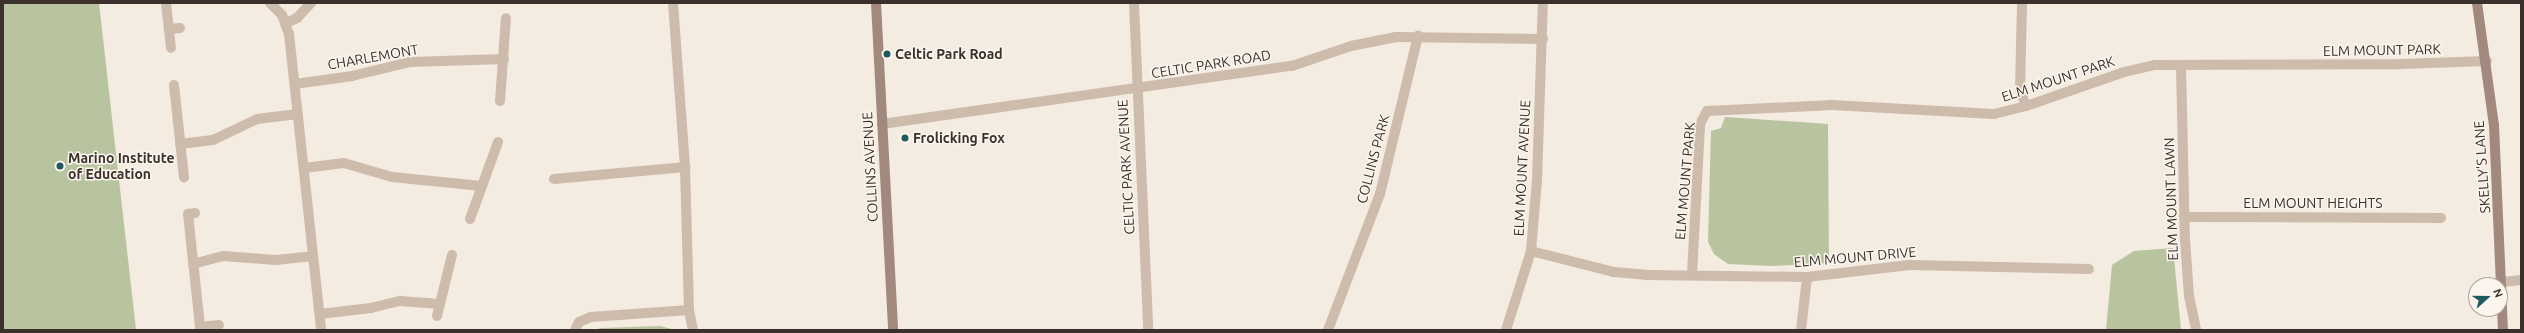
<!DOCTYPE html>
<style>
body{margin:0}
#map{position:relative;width:2524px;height:333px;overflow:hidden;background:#f4ebe1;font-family:Ubuntu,sans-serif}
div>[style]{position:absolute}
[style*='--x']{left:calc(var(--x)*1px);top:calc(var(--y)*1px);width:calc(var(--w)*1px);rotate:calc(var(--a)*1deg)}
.green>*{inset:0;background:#b8c4a0}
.street>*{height:10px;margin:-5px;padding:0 5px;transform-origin:5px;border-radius:5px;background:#cdbbac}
.secondary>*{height:10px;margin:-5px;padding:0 5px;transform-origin:5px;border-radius:5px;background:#a18a7d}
.dots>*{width:11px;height:11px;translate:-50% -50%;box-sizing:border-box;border:2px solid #fbf5ee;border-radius:50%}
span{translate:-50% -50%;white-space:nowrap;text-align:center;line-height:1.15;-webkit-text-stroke:3px #fbf5ee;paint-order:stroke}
.street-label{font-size:14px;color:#3b302b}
.poi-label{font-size:14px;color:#3b302b;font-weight:700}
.left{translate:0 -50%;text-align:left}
.frame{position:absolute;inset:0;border:4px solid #3b302b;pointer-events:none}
.north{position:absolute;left:2468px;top:277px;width:40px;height:40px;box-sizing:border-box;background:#fbf5ee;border:1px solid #aea6a0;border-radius:50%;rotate:69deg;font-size:11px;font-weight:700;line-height:16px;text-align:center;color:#3b302b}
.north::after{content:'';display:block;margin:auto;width:14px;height:18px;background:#1f5a5e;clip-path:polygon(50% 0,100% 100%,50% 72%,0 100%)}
</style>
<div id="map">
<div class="green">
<i style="clip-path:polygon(3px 3px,99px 3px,136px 330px,3px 330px)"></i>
<i style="clip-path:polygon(1725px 117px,1828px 124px,1829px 263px,1772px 266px,1728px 264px,1714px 254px,1708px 242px,1711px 131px,1721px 128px)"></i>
<i style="clip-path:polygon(2173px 248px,2181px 330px,2106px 330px,2112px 265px,2134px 251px)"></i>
<i style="clip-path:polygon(660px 326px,676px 330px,593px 330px,601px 328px)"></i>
</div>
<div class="street">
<i style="--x:166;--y:3;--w:45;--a:83.7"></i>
<i style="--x:270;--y:3;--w:17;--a:45"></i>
<i style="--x:282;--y:15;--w:20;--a:70"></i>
<i style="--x:289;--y:34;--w:298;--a:83.8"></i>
<i style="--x:673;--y:3;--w:164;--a:85.8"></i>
<i style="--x:685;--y:167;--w:143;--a:88.4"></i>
<i style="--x:689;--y:310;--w:20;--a:79"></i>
<i style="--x:1134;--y:3;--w:327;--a:87.5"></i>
<i style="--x:2022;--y:3;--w:86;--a:91.3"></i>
<i style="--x:2020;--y:89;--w:18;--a:71"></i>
<i style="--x:286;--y:23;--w:12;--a:-24"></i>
<i style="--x:297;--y:18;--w:21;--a:-47"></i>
<i style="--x:169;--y:29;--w:11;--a:-5"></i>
<i style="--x:2181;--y:66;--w:173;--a:88.7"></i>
<i style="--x:2185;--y:239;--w:57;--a:86"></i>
<i style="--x:2189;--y:296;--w:35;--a:78"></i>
<i style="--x:295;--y:84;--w:58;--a:-8"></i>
<i style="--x:352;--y:76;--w:60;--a:-13.6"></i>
<i style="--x:410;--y:62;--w:94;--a:-1.8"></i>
<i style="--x:174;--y:85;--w:93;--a:83.8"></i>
<i style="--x:500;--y:101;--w:83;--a:-85.9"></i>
<i style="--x:882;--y:124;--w:414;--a:-8.1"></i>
<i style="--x:1292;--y:66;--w:62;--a:-18.7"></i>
<i style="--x:1351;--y:46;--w:46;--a:-11.3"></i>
<i style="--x:1396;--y:37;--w:147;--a:0.8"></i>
<i style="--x:180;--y:144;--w:33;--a:-7"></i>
<i style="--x:213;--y:140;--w:49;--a:-25.5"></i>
<i style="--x:257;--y:119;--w:41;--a:-7"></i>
<i style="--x:304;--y:168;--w:40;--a:-7.1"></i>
<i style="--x:344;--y:163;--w:50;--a:16.3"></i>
<i style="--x:392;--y:177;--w:90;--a:5.7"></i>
<i style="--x:554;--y:179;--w:132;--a:-5.2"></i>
<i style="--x:195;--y:213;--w:7;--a:172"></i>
<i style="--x:188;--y:214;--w:114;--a:83.9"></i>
<i style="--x:200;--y:327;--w:19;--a:-6"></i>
<i style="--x:2184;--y:217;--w:257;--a:0.2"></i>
<i style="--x:470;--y:219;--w:82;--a:-70"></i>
<i style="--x:1531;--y:251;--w:86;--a:14.2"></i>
<i style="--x:1614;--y:272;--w:32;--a:5"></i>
<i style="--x:1646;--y:275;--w:161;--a:0.7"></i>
<i style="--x:1807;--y:277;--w:103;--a:-6.7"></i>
<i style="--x:1909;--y:265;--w:180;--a:1.3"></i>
<i style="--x:193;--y:264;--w:31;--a:-15"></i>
<i style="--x:223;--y:256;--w:53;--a:4.3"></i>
<i style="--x:276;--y:260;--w:37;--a:-6"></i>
<i style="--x:1692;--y:274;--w:150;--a:-86.9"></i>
<i style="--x:1700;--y:124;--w:15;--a:-62"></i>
<i style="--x:1707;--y:111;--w:125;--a:-2.7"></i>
<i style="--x:1832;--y:105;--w:162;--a:3.2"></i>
<i style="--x:1994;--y:114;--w:33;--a:-14"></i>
<i style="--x:2026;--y:106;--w:104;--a:-19.1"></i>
<i style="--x:2124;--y:72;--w:31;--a:-13"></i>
<i style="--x:2154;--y:65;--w:247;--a:-0.2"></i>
<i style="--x:2401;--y:64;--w:86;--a:-2"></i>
<i style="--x:2502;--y:282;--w:19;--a:-6"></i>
<i style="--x:320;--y:314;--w:51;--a:-6.7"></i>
<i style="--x:371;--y:308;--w:30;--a:-14"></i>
<i style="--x:400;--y:301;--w:40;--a:4.3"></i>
<i style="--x:437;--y:316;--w:63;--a:-76.2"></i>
<i style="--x:575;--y:330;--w:9;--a:-63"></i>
<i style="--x:579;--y:322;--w:13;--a:-23"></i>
<i style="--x:591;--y:317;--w:98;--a:-4.1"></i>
<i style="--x:1328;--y:330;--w:146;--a:-69.1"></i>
<i style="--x:1380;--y:194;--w:163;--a:-76.5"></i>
<i style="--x:1506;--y:330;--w:83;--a:-72.4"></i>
<i style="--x:1531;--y:251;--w:71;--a:-85.2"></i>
<i style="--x:1537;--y:180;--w:177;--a:-88.1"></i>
<i style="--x:1801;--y:330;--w:53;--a:-83.5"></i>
</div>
<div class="secondary">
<i style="--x:876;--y:3;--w:327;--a:87"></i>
<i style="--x:2477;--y:3;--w:123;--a:82.1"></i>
<i style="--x:2494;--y:125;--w:205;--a:87.5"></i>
</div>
<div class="dots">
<i style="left:887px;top:54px;background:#1f5a5e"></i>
<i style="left:905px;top:138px;background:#1f5a5e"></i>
<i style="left:60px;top:166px;background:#1f5a5e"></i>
</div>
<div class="street-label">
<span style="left:2382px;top:50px;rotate:-1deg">ELM MOUNT PARK</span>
<span style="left:373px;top:57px;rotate:-10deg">CHARLEMONT</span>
<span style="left:1211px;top:64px;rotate:-9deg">CELTIC PARK ROAD</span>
<span style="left:2058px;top:79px;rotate:-18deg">ELM MOUNT PARK</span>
<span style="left:1373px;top:159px;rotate:-75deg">COLLINS PARK</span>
<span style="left:870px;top:167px;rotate:-93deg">COLLINS AVENUE</span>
<span style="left:1126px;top:167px;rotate:-93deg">CELTIC PARK AVENUE</span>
<span style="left:2482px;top:167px;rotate:-94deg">SKELLY'S LANE</span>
<span style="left:1522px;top:168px;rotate:-87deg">ELM MOUNT AVENUE</span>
<span style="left:1685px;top:181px;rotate:-85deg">ELM MOUNT PARK</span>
<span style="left:2171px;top:199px;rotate:-92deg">ELM MOUNT LAWN</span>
<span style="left:2313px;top:203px">ELM MOUNT HEIGHTS</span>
<span style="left:1855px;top:257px;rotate:-5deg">ELM MOUNT DRIVE</span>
</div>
<div class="poi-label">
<span class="left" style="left:895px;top:54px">Celtic Park Road</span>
<span class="left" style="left:913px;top:138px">Frolicking Fox</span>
<span class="left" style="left:68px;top:166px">Marino Institute<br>of Education</span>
</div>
<div class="frame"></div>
<div class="north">N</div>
</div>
